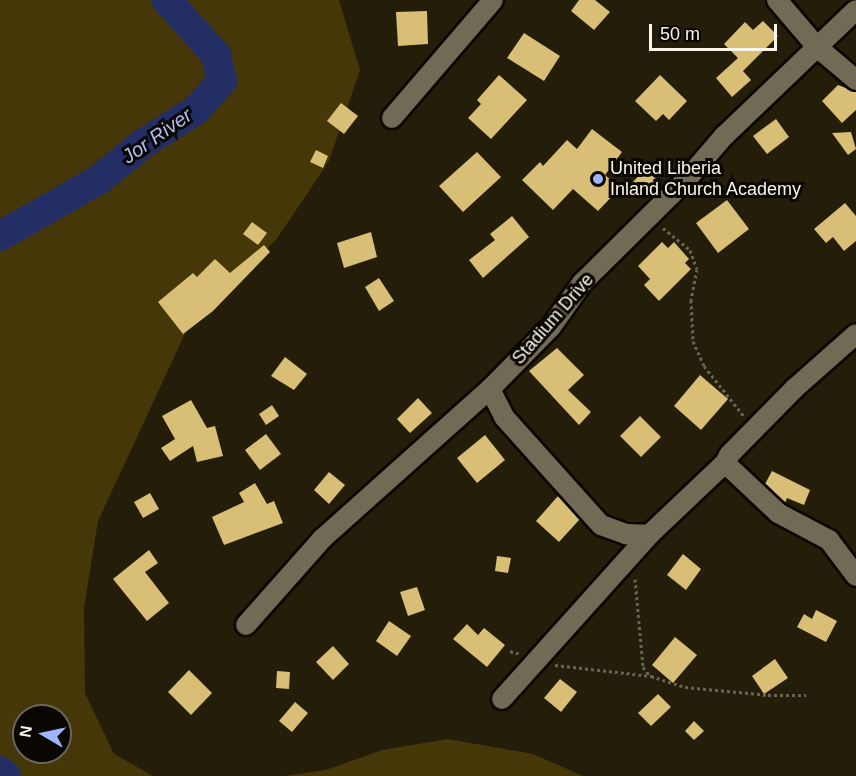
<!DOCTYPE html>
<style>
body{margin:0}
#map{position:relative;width:856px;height:776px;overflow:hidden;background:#231d0a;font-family:Arial,sans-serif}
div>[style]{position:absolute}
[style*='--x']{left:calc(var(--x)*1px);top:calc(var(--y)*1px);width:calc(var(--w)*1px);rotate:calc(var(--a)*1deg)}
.green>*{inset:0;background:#453708}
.river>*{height:30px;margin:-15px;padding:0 15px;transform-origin:15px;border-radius:15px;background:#232e65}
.building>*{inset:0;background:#d8bf75}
.path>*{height:3px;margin-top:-1.5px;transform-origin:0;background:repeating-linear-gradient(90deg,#696353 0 3px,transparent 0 6px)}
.roads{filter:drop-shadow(2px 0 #0c0700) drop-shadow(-2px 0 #0c0700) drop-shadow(0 2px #0c0700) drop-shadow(0 -2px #0c0700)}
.minor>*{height:20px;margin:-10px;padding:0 10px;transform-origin:10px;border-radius:10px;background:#716a54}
.dots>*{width:16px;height:16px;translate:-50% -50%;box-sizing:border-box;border:3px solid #0a0702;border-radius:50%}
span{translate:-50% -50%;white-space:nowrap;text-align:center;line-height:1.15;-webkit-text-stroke:6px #0a0702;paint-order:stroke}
.poi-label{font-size:18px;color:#f9f5e9}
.left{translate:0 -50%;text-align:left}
.street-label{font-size:18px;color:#f9f5e9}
.water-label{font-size:20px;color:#aebef3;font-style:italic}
.north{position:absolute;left:12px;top:704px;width:60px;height:60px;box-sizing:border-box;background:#0a0702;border:2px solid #6a665e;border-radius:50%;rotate:279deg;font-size:16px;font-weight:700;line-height:24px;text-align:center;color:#f9f5e9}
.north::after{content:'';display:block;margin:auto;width:21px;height:27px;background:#9eb4fd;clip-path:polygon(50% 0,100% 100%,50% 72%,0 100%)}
.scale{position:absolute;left:649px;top:24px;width:128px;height:27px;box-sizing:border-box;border:3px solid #f9f5e9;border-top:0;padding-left:8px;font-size:18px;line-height:21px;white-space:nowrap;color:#f9f5e9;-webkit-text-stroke:4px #0a0702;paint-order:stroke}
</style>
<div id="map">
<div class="green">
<i style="clip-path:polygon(evenodd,0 0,339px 0,360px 70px,329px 161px,276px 240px,190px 323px,98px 521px,84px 608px,85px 693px,114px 754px,153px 776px,0 776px,0 0,24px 716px,60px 716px,60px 752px,24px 752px,24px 716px)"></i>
<i style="clip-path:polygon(448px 739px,533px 754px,583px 776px,283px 776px,326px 770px,382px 750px)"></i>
</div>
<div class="river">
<i style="--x:0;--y:236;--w:113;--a:-29.7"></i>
<i style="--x:98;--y:180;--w:59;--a:-38.8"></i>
<i style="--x:144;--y:143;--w:62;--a:-32.4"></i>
<i style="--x:196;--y:110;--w:39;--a:-48"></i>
<i style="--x:222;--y:81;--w:27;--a:-103"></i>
<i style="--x:216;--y:55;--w:74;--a:-131.7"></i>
<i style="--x:0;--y:771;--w:8;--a:40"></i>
</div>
<div class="building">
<i style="clip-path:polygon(579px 0,595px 0,610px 12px,594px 30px,571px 11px)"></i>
<i style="clip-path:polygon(427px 11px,428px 44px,398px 46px,396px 12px)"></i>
<i style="clip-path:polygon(763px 21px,778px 36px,743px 71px,751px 80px,732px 97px,716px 78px,738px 58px,724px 44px,745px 22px,753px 30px)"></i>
<i style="clip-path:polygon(524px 33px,560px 56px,544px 81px,507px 58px)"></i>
<i style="clip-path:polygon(499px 75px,527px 100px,491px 139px,468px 118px,481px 104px,477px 100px)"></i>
<i style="clip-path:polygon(660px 75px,687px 101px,669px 120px,663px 114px,656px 121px,635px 101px)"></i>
<i style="clip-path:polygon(838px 85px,856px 92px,856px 110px,842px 123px,822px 101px)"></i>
<i style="clip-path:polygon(341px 103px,358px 116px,344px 134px,327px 121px)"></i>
<i style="clip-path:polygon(776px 119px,789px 137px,767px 154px,753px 136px)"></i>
<i style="clip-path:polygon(592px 129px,622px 152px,605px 175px,620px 188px,598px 211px,573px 189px,553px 210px,522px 180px,540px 162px,543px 166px,567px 140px,577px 149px)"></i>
<i style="clip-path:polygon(851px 132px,856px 149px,848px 155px,832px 133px)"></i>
<i style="clip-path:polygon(316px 150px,328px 156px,323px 168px,310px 162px)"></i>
<i style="clip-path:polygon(477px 152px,501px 177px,463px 212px,439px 186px)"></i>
<i style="clip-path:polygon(645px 169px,658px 181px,645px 196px,631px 184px)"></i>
<i style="clip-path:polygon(727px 200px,749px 229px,718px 253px,696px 223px)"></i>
<i style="clip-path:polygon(845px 203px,856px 216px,856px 241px,844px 251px,833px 237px,826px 243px,814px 229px)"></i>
<i style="clip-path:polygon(512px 216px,529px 237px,483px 278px,469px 260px,495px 240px,490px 234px)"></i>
<i style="clip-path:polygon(252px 222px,267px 233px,258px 245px,243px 234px)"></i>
<i style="clip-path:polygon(371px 232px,377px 257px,344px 268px,337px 243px)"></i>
<i style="clip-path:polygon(662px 242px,668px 248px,674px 242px,689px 259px,685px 263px,691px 269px,659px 301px,644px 285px,650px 279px,638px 266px)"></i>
<i style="clip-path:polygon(264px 245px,270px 252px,213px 311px,183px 334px,158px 302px,193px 273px,197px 277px,215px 259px,230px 273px)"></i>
<i style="clip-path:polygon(379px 278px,394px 301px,379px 311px,365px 287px)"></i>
<i style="clip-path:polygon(557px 348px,584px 375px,568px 390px,591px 412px,579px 425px,529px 371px)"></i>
<i style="clip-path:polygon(285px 357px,307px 374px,294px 390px,271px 376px)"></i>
<i style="clip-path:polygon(700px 375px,728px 399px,701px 430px,674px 406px)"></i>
<i style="clip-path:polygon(418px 398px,432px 413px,410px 433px,397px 419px)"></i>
<i style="clip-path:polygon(191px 400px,207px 428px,215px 426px,223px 456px,197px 462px,193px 446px,170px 461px,161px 448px,175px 439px,162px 416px)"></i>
<i style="clip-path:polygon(272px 405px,279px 416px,266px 425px,259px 414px)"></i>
<i style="clip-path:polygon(640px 416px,661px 437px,641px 457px,620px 436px)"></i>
<i style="clip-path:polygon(266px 434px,281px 454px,260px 470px,245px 450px)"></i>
<i style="clip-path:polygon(485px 435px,505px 460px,477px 483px,457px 458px)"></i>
<i style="clip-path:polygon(772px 471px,810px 490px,804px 505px,787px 498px,785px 503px,765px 484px)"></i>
<i style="clip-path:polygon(329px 472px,345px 485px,329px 504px,314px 490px)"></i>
<i style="clip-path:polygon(255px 483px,267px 504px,274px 501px,283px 523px,224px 545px,212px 517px,244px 502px,239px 493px)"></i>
<i style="clip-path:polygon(150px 493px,159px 509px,143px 518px,134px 502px)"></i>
<i style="clip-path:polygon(558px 496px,580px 519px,559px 542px,536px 521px)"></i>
<i style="clip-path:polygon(149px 550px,158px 563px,145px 572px,169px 603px,147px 621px,113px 579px)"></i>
<i style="clip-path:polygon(683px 554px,701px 569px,686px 590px,667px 575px)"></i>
<i style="clip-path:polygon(497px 556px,511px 558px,508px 573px,495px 571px)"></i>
<i style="clip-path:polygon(417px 587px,425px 610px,408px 616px,400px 592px)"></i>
<i style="clip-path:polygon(816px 610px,837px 621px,826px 642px,797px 627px,804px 614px,812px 619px)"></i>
<i style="clip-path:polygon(389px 621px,411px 636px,397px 656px,376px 641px)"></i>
<i style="clip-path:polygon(467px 624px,478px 635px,484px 628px,505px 645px,487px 667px,453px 639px)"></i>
<i style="clip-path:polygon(675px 637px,697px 655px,673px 683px,652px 665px)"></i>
<i style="clip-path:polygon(333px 646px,349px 664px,333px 680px,316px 662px)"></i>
<i style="clip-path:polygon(775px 659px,788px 678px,764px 694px,752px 676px)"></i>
<i style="clip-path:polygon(189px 670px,212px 693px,191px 715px,168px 692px)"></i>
<i style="clip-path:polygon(277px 671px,290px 672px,289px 689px,276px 688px)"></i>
<i style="clip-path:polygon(560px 679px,577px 692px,561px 712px,544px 698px)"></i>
<i style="clip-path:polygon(658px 694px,671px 707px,651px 726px,638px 713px)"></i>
<i style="clip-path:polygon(295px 702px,308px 713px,292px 732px,279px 721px)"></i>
<i style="clip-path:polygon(694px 721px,704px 731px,694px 740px,685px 731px)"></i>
</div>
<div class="path">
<i style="--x:663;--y:228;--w:35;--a:39"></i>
<i style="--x:690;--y:250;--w:20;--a:70"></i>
<i style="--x:697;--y:269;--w:32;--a:101"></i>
<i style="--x:691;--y:300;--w:41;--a:87.2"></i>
<i style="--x:693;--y:341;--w:27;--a:66"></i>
<i style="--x:704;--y:366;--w:63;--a:51.5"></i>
<i style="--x:635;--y:579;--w:88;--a:84.8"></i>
<i style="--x:643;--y:667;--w:11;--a:52"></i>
<i style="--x:510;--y:651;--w:10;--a:17"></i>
<i style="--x:555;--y:665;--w:97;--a:6.5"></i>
<i style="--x:651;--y:676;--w:36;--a:18"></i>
<i style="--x:685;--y:687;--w:83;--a:5.5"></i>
<i style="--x:768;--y:695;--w:38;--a:0"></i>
</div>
<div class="roads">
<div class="minor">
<i style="--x:777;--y:0;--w:62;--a:49.6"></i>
<i style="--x:817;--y:47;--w:51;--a:40.2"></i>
<i style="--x:392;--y:118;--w:155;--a:-49.4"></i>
<i style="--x:490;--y:389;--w:31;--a:63"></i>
<i style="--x:504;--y:417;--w:145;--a:48.1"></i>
<i style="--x:601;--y:525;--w:27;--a:20"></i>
<i style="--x:626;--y:534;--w:23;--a:2"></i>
<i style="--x:649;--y:535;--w:105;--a:-43.5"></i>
<i style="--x:725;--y:463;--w:9;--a:-63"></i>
<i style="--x:729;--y:455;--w:94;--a:-45.4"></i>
<i style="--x:795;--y:388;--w:81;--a:-41.5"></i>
<i style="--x:725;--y:463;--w:73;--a:43.3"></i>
<i style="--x:778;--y:513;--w:58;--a:27.9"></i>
<i style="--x:829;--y:540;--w:45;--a:53.1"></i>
<i style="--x:246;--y:625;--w:115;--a:-48.5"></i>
<i style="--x:322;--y:539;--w:225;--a:-41.8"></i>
<i style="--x:490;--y:389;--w:87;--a:-45.5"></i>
<i style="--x:551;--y:327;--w:54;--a:-54.8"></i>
<i style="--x:582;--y:283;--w:148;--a:-44.7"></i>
<i style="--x:687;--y:179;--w:57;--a:-49.3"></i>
<i style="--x:724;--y:136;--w:182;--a:-43.7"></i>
<i style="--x:502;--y:699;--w:220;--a:-48.1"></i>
</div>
</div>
<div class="dots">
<i style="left:598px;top:179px;background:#9eb4fd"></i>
</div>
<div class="poi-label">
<span class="left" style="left:610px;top:179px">United Liberia<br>Inland Church Academy</span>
</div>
<div class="street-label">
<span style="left:553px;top:319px;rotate:-49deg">Stadium Drive</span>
</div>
<div class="water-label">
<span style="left:157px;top:136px;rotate:-35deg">Jor River</span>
</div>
<div class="north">N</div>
<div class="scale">50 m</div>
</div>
